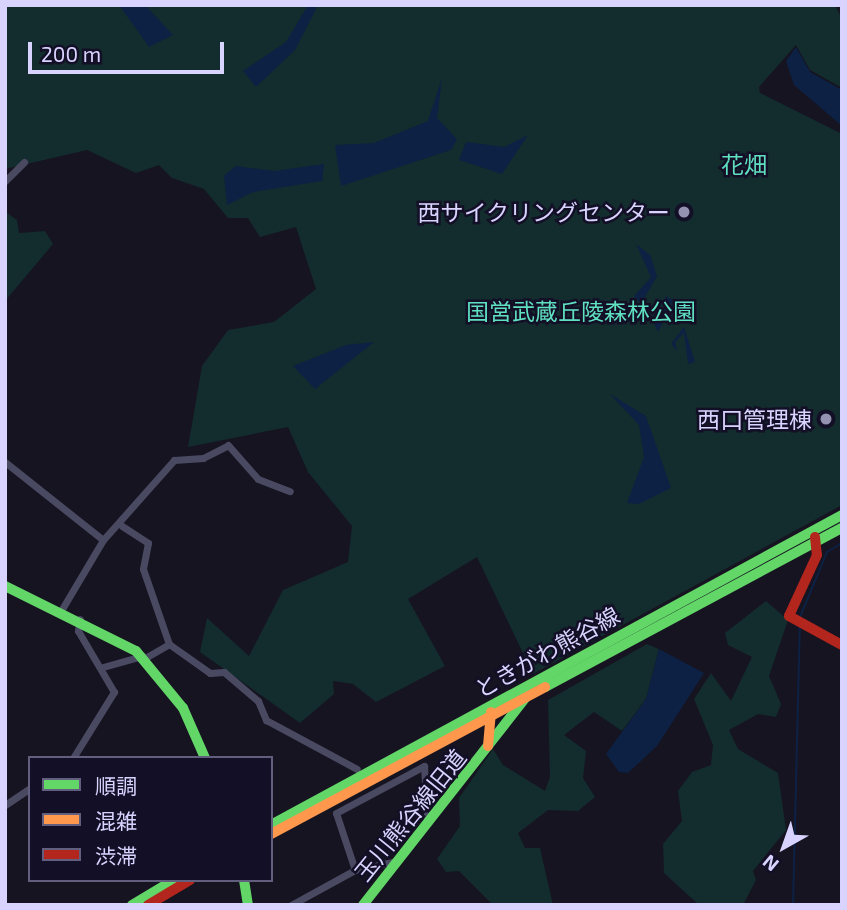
<!DOCTYPE html>
<meta charset="utf-8">
<style>
body{margin:0}
#map{position:relative;width:847px;height:910px;overflow:hidden;background:#161421;font-family:"Exo 2","Noto Sans JP",sans-serif}
div>[style]{position:absolute}
[style*='--x']{left:calc(var(--x)*1px);top:calc(var(--y)*1px);width:calc(var(--w)*1px);rotate:calc(var(--a)*1deg)}
.green>*{inset:0;background:#132c2d}
.water>*{inset:0;background:#0d2144}
.stream>*{height:2px;margin:-1px;padding:0 1px;transform-origin:1px;border-radius:1px;background:#0d2144}
.street>*{height:7px;margin:-3.5px;padding:0 3.5px;transform-origin:3.5px;border-radius:3.5px;background:#4a4962}
.fast>*{height:10px;margin:-5px;padding:0 5px;transform-origin:5px;border-radius:5px;background:#63d668}
.slow>*{height:10px;margin:-5px;padding:0 5px;transform-origin:5px;border-radius:5px;background:#ff974d}
.jam>*{height:10px;margin:-5px;padding:0 5px;transform-origin:5px;border-radius:5px;background:#b3261e}
.dots>*{width:19px;height:19px;translate:-50% -50%;box-sizing:border-box;border:4px solid #130f26;border-radius:50%}
span{translate:-50% -50%;white-space:nowrap;text-align:center;line-height:1.15;-webkit-text-stroke:5px #130f26;paint-order:stroke}
.park-label{font-size:23px;color:#5fe0c0}
.poi-label{font-size:23px;color:#d9d4ff}
.right{translate:-100% -50%;text-align:right}
.street-label{font-size:23px;color:#d9d4ff}
.frame{position:absolute;inset:0;border:7px solid #d9d4ff;pointer-events:none}
.legend{position:absolute;left:28px;top:756px;width:245px;height:126px;box-sizing:border-box;background:#130f26;border:2px solid #625e7d;margin:0;padding:9px 12px;list-style:none;font-size:21px;color:#d9d4ff}
.legend li{display:flex;align-items:center;gap:14px;height:35px}
.legend b{width:35px;border:2px solid #625e7d}
.north{position:absolute;left:749px;top:812px;width:70px;height:70px;-webkit-text-stroke:5px #130f26;paint-order:stroke;rotate:220deg;font-size:19px;font-weight:700;line-height:28px;text-align:center;color:#d9d4ff}
.north::after{content:'';display:block;margin:auto;width:24px;height:32px;background:#d9d4ff;clip-path:polygon(50% 0,100% 100%,50% 72%,0 100%)}
.scale{position:absolute;left:28px;top:42px;width:196px;height:32px;box-sizing:border-box;border:4px solid #d9d4ff;border-top:0;padding-left:9px;font-size:21px;line-height:24px;white-space:nowrap;color:#d9d4ff;-webkit-text-stroke:5px #130f26;paint-order:stroke}
</style>
<div id="map">
<div class="green">
<i style="clip-path:polygon(5px 5px,835px 5px,842px 19px,842px 88px,810px 70px,796px 45px,759px 87px,760px 93px,842px 134px,842px 505px,533px 674px,477px 557px,408px 599px,445px 666px,376px 702px,353px 684px,333px 681px,334px 694px,300px 723px,200px 652px,207px 618px,249px 656px,283px 590px,348px 562px,352px 526px,308px 472px,288px 427px,188px 447px,202px 366px,228px 330px,274px 322px,316px 289px,296px 227px,260px 237px,248px 218px,228px 218px,204px 189px,172px 178px,159px 165px,136px 173px,87px 150px,5px 169px)"></i>
<i style="clip-path:polygon(7px 213px,17px 220px,19px 233px,45px 231px,53px 244px,5px 301px)"></i>
<i style="clip-path:polygon(766px 601px,788px 620px,769px 676px,781px 704px,776px 717px,758px 714px,729px 730px,738px 749px,778px 773px,786px 830px,753px 871px,756px 880px,743px 905px,699px 905px,664px 873px,663px 844px,682px 821px,678px 791px,692px 772px,711px 765px,713px 745px,694px 699px,711px 673px,731px 701px,752px 657px,728px 645px,725px 633px)"></i>
<i style="clip-path:polygon(647px 644px,659px 649px,646px 699px,622px 731px,594px 712px,564px 735px,586px 751px,583px 778px,595px 797px,578px 811px,548px 810px,518px 833px,525px 848px,540px 848px,553px 905px,493px 905px,459px 871px,446px 872px,437px 859px,460px 826px,459px 798px,493px 749px,503px 765px,545px 791px,550px 777px,548px 700px)"></i>
</div>
<div class="water">
<i style="clip-path:polygon(119px 5px,145px 5px,173px 35px,149px 47px)"></i>
<i style="clip-path:polygon(308px 5px,318px 5px,295px 50px,256px 87px,243px 71px,286px 42px)"></i>
<i style="clip-path:polygon(796px 47px,810px 72px,842px 90px,842px 126px,794px 85px,786px 61px)"></i>
<i style="clip-path:polygon(442px 78px,437px 118px,457px 139px,451px 150px,341px 186px,335px 145px,374px 143px,428px 121px)"></i>
<i style="clip-path:polygon(528px 135px,502px 174px,459px 160px,466px 142px,504px 147px)"></i>
<i style="clip-path:polygon(324px 164px,322px 181px,253px 192px,227px 205px,224px 176px,236px 166px,274px 171px)"></i>
<i style="clip-path:polygon(636px 244px,650px 255px,657px 276px,641px 304px,634px 296px,651px 277px)"></i>
<i style="clip-path:polygon(665px 296px,673px 300px,658px 332px,653px 321px,665px 309px)"></i>
<i style="clip-path:polygon(684px 327px,695px 362px,688px 364px,684px 333px,675px 342px,677px 351px,671px 344px)"></i>
<i style="clip-path:polygon(374px 342px,315px 389px,293px 366px,346px 345px)"></i>
<i style="clip-path:polygon(610px 394px,646px 416px,671px 488px,639px 504px,627px 503px,644px 457px,639px 425px)"></i>
<i style="clip-path:polygon(659px 649px,704px 673px,657px 746px,628px 773px,619px 772px,606px 754px,646px 699px)"></i>
</div>
<div class="stream">
<i style="--x:800;--y:617;--w:70;--a:-67.4"></i>
<i style="--x:827;--y:552;--w:17;--a:-31"></i>
<i style="--x:793;--y:905;--w:279;--a:-88.6"></i>
</div>
<div class="street">
<i style="--x:5;--y:181;--w:27;--a:-45"></i>
<i style="--x:5;--y:462;--w:125;--a:38.5"></i>
<i style="--x:122;--y:526;--w:31;--a:33"></i>
<i style="--x:148;--y:543;--w:26;--a:101"></i>
<i style="--x:143;--y:569;--w:79;--a:70.9"></i>
<i style="--x:169;--y:644;--w:50;--a:35.3"></i>
<i style="--x:210;--y:673;--w:14;--a:-4"></i>
<i style="--x:224;--y:672;--w:45;--a:40.5"></i>
<i style="--x:258;--y:701;--w:21;--a:67"></i>
<i style="--x:266;--y:720;--w:103;--a:28.3"></i>
<i style="--x:62;--y:609;--w:80;--a:-59.3"></i>
<i style="--x:103;--y:540;--w:107;--a:-48.4"></i>
<i style="--x:174;--y:460;--w:29;--a:-4"></i>
<i style="--x:203;--y:458;--w:28;--a:-27"></i>
<i style="--x:228;--y:445;--w:45;--a:48.6"></i>
<i style="--x:258;--y:479;--w:34;--a:21"></i>
<i style="--x:145;--y:658;--w:28;--a:-30"></i>
<i style="--x:103;--y:667;--w:41;--a:-15.8"></i>
<i style="--x:73;--y:758;--w:78;--a:-58.2"></i>
<i style="--x:114;--y:692;--w:71;--a:-120.5"></i>
<i style="--x:78;--y:631;--w:12;--a:-81"></i>
<i style="--x:5;--y:805;--w:30;--a:-34"></i>
<i style="--x:355;--y:870;--w:60;--a:-108.4"></i>
<i style="--x:336;--y:813;--w:100;--a:-28.1"></i>
<i style="--x:424;--y:766;--w:54;--a:86.8"></i>
<i style="--x:291;--y:905;--w:73;--a:-28.7"></i>
<i style="--x:355;--y:870;--w:40;--a:-12"></i>
</div>
<div class="fast">
<i style="--x:5;--y:586;--w:146;--a:26.4"></i>
<i style="--x:136;--y:651;--w:74;--a:50.5"></i>
<i style="--x:183;--y:708;--w:55;--a:66.3"></i>
<i style="--x:545;--y:687;--w:337;--a:-28.2"></i>
<i style="--x:271;--y:825;--w:650;--a:-28.5"></i>
<i style="--x:244;--y:880;--w:25;--a:81"></i>
<i style="--x:132;--y:905;--w:49;--a:-30.8"></i>
<i style="--x:363;--y:905;--w:264;--a:-51.9"></i>
</div>
<div class="slow">
<i style="--x:488;--y:746;--w:34;--a:-85"></i>
<i style="--x:271;--y:834;--w:311;--a:-28.2"></i>
</div>
<div class="jam">
<i style="--x:815;--y:537;--w:18;--a:84"></i>
<i style="--x:817;--y:555;--w:67;--a:114.7"></i>
<i style="--x:789;--y:616;--w:60;--a:28.7"></i>
<i style="--x:148;--y:905;--w:49;--a:-30.8"></i>
</div>
<div class="dots">
<i style="left:684px;top:212px;background:#9591b1"></i>
<i style="left:826px;top:419px;background:#9591b1"></i>
</div>
<div class="park-label">
<span style="left:744px;top:164px">花畑</span>
<span style="left:581px;top:311px">国営武蔵丘陵森林公園</span>
</div>
<div class="poi-label">
<span class="right" style="left:670px;top:212px">西サイクリングセンター</span>
<span class="right" style="left:812px;top:419px">西口管理棟</span>
</div>
<div class="street-label">
<span style="left:547px;top:652px;rotate:-29deg">ときがわ熊谷線</span>
<span style="left:410px;top:815px;rotate:-51deg">玉川熊谷線旧道</span>
</div>
<div class="frame"></div>
<ul class="legend">
<li><b style="height:9px;background:#63d668"></b>順調</li>
<li><b style="height:9px;background:#ff974d"></b>混雑</li>
<li><b style="height:9px;background:#b3261e"></b>渋滞</li>
</ul>
<div class="north">N</div>
<div class="scale">200 m</div>
</div>
